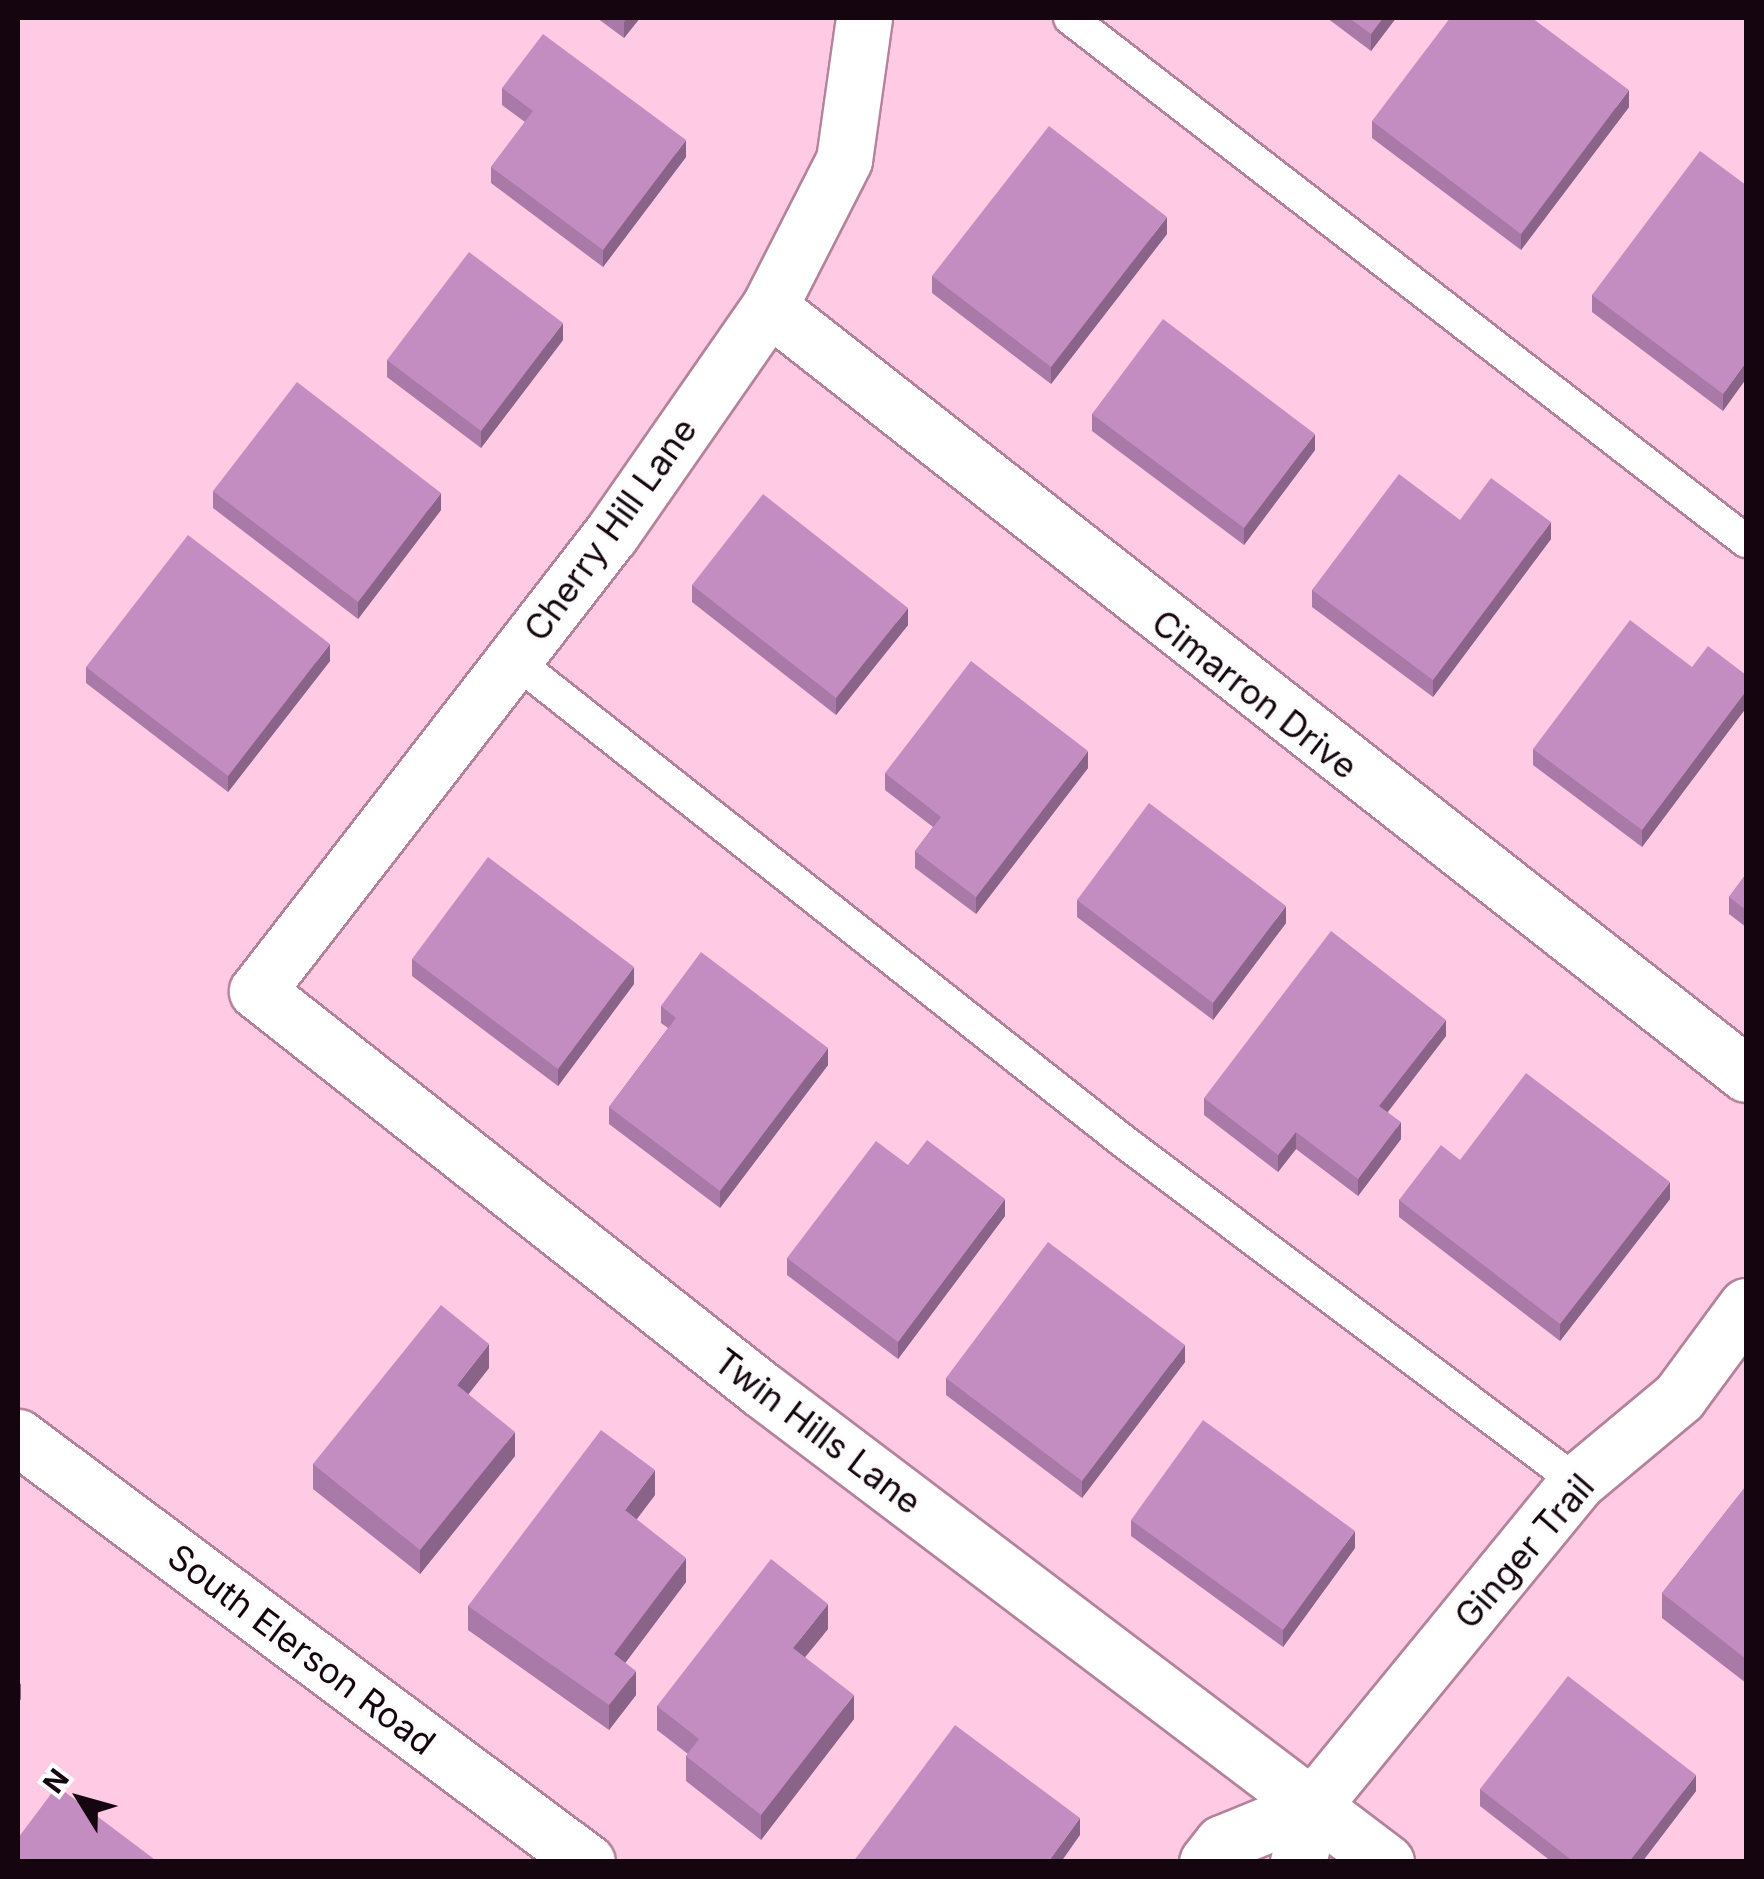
<!DOCTYPE html>
<style>
body{margin:0}
#map{position:relative;width:1764px;height:1879px;overflow:hidden;background:#ffcae4;font-family:Inter,sans-serif}
div>[style]{position:absolute}
[style*='--x']{left:calc(var(--x)*1px);top:calc(var(--y)*1px);width:calc(var(--w)*1px);rotate:calc(var(--a)*1deg)}
.roads{filter:drop-shadow(2px 0 #b4839b) drop-shadow(-2px 0 #b4839b) drop-shadow(0 2px #b4839b) drop-shadow(0 -2px #b4839b)}
.service>*{height:32px;margin:-16px;padding:0 16px;transform-origin:16px;border-radius:16px;background:#fff}
.minor>*{height:55px;margin:-27.5px;padding:0 27.5px;transform-origin:27.5px;border-radius:27.5px;background:#fff}
.tertiary>*{height:55px;margin:-27.5px;padding:0 27.5px;transform-origin:27.5px;border-radius:27.5px;background:#fff}
.wall>*{inset:0;background:#a979a7}
.shaded-wall>*{inset:0;background:#896388}
.building>*{inset:0;background:#c48dc2}
span{translate:-50% -50%;white-space:nowrap;text-align:center;line-height:1.15;-webkit-text-stroke:8px #fdfdfd;paint-order:stroke}
.street-label{font-size:35px;color:#15050e}
.frame{position:absolute;inset:0;border:20px solid #15050e;pointer-events:none}
.north{position:absolute;left:30px;top:1749px;width:100px;height:100px;-webkit-text-stroke:8px #fdfdfd;paint-order:stroke;rotate:307deg;font-size:28px;font-weight:700;line-height:40px;text-align:center;color:#15050e}
.north::after{content:'';display:block;margin:auto;width:35px;height:45px;background:#15050e;clip-path:polygon(50% 0,100% 100%,50% 72%,0 100%)}
</style>
<div id="map">
<div class="roads">
<div class="service">
<i style="--x:1070;--y:18;--w:855;--a:37.73"></i>
<i style="--x:514;--y:660;--w:776;--a:38.3"></i>
<i style="--x:1123;--y:1141;--w:568;--a:36.91"></i>
</div>
<div class="minor">
<i style="--x:864;--y:18;--w:143;--a:98"></i>
<i style="--x:844;--y:160;--w:165;--a:117"></i>
<i style="--x:769;--y:307;--w:277;--a:124.8"></i>
<i style="--x:611;--y:534;--w:578;--a:127.76"></i>
<i style="--x:257;--y:991;--w:642;--a:38.3"></i>
<i style="--x:761;--y:1389;--w:784;--a:37.12"></i>
<i style="--x:769;--y:307;--w:1242;--a:38.13"></i>
<i style="--x:1207;--y:1862;--w:24;--a:-52"></i>
<i style="--x:1222;--y:1843;--w:97;--a:-22.3"></i>
<i style="--x:1298;--y:1862;--w:58;--a:-76"></i>
<i style="--x:1312;--y:1806;--w:419;--a:-50.7"></i>
<i style="--x:1577;--y:1482;--w:133;--a:-39.8"></i>
<i style="--x:1679;--y:1397;--w:113;--a:-53.6"></i>
</div>
<div class="tertiary">
<i style="--x:18;--y:1437;--w:710;--a:36.76"></i>
</div>
</div>
<div class="wall">
<i style="clip-path:polygon(597px 18px,640px 18px,624px 38px)"></i>
<i style="clip-path:polygon(1327px 18px,1396px 18px,1371px 51px)"></i>
<i style="clip-path:polygon(502px 88px,686px 157px,603px 267px,491px 183px,491px 167px,525px 122px,502px 105px)"></i>
<i style="clip-path:polygon(1629px 107px,1521px 250px,1372px 138px,1372px 121px)"></i>
<i style="clip-path:polygon(1746px 185px,1723px 411px,1592px 312px,1592px 295px)"></i>
<i style="clip-path:polygon(1167px 234px,1051px 384px,932px 293px,932px 276px)"></i>
<i style="clip-path:polygon(563px 340px,481px 448px,387px 377px,387px 360px)"></i>
<i style="clip-path:polygon(1092px 414px,1315px 450px,1244px 545px,1092px 431px)"></i>
<i style="clip-path:polygon(213px 491px,441px 510px,358px 619px,213px 508px)"></i>
<i style="clip-path:polygon(1460px 520px,1551px 539px,1433px 697px,1312px 607px,1312px 590px)"></i>
<i style="clip-path:polygon(692px 585px,908px 625px,836px 715px,692px 602px)"></i>
<i style="clip-path:polygon(330px 661px,228px 792px,86px 683px,86px 667px)"></i>
<i style="clip-path:polygon(1692px 667px,1746px 675px,1746px 708px,1642px 847px,1533px 765px,1533px 749px)"></i>
<i style="clip-path:polygon(1088px 768px,976px 914px,915px 868px,915px 851px,933px 827px,885px 790px,885px 773px)"></i>
<i style="clip-path:polygon(1746px 874px,1746px 927px,1729px 914px,1729px 897px)"></i>
<i style="clip-path:polygon(1077px 900px,1286px 923px,1213px 1020px,1077px 917px)"></i>
<i style="clip-path:polygon(412px 959px,634px 984px,558px 1086px,412px 976px)"></i>
<i style="clip-path:polygon(661px 1006px,828px 1065px,720px 1208px,609px 1124px,609px 1107px,668px 1028px,661px 1023px)"></i>
<i style="clip-path:polygon(1446px 1036px,1388px 1112px,1401px 1139px,1358px 1196px,1296px 1149px,1278px 1172px,1204px 1115px,1204px 1098px)"></i>
<i style="clip-path:polygon(1460px 1160px,1670px 1199px,1560px 1341px,1399px 1217px,1399px 1200px)"></i>
<i style="clip-path:polygon(1005px 1216px,898px 1359px,787px 1275px,787px 1258px)"></i>
<i style="clip-path:polygon(1185px 1362px,1082px 1498px,946px 1395px,946px 1378px)"></i>
<i style="clip-path:polygon(489px 1368px,468px 1394px,515px 1456px,420px 1574px,313px 1489px,313px 1464px)"></i>
<i style="clip-path:polygon(1746px 1486px,1746px 1683px,1662px 1618px,1662px 1593px)"></i>
<i style="clip-path:polygon(655px 1495px,636px 1519px,686px 1582px,625px 1663px,636px 1695px,609px 1730px,468px 1630px,468px 1606px)"></i>
<i style="clip-path:polygon(1131px 1520px,1355px 1548px,1283px 1647px,1131px 1536px)"></i>
<i style="clip-path:polygon(828px 1629px,805px 1657px,854px 1719px,761px 1840px,686px 1781px,686px 1756px,688px 1754px,657px 1730px,657px 1706px)"></i>
<i style="clip-path:polygon(1480px 1789px,1696px 1791px,1642px 1862px,1552px 1862px,1480px 1806px)"></i>
</div>
<div class="shaded-wall">
<i style="clip-path:polygon(627px 18px,640px 18px,624px 38px,624px 22px)"></i>
<i style="clip-path:polygon(1383px 18px,1396px 18px,1371px 51px,1371px 34px)"></i>
<i style="clip-path:polygon(1629px 90px,1629px 107px,1521px 250px,1521px 234px)"></i>
<i style="clip-path:polygon(686px 140px,686px 157px,603px 267px,603px 250px)"></i>
<i style="clip-path:polygon(1167px 217px,1167px 234px,1051px 384px,1051px 367px)"></i>
<i style="clip-path:polygon(563px 323px,563px 340px,481px 448px,481px 431px)"></i>
<i style="clip-path:polygon(1746px 362px,1746px 379px,1723px 411px,1723px 394px)"></i>
<i style="clip-path:polygon(1315px 434px,1315px 450px,1244px 545px,1244px 528px)"></i>
<i style="clip-path:polygon(441px 493px,441px 510px,358px 619px,358px 602px)"></i>
<i style="clip-path:polygon(1551px 522px,1551px 539px,1433px 697px,1433px 680px)"></i>
<i style="clip-path:polygon(908px 608px,908px 625px,836px 715px,836px 698px)"></i>
<i style="clip-path:polygon(330px 644px,330px 661px,228px 792px,228px 776px)"></i>
<i style="clip-path:polygon(1746px 691px,1746px 708px,1642px 847px,1642px 830px)"></i>
<i style="clip-path:polygon(1088px 751px,1088px 768px,976px 914px,976px 897px)"></i>
<i style="clip-path:polygon(1286px 906px,1286px 923px,1213px 1020px,1213px 1003px)"></i>
<i style="clip-path:polygon(634px 967px,634px 984px,558px 1086px,558px 1069px)"></i>
<i style="clip-path:polygon(1446px 1020px,1446px 1036px,1379px 1123px,1379px 1106px)"></i>
<i style="clip-path:polygon(828px 1048px,828px 1065px,720px 1208px,720px 1191px)"></i>
<i style="clip-path:polygon(1401px 1122px,1401px 1139px,1358px 1196px,1358px 1179px)"></i>
<i style="clip-path:polygon(1296px 1132px,1296px 1149px,1278px 1172px,1278px 1155px)"></i>
<i style="clip-path:polygon(1670px 1182px,1670px 1199px,1560px 1341px,1560px 1324px)"></i>
<i style="clip-path:polygon(1005px 1199px,1005px 1216px,898px 1359px,898px 1342px)"></i>
<i style="clip-path:polygon(489px 1344px,489px 1368px,457px 1409px,457px 1385px)"></i>
<i style="clip-path:polygon(1185px 1345px,1185px 1362px,1082px 1498px,1082px 1481px)"></i>
<i style="clip-path:polygon(515px 1432px,515px 1456px,420px 1574px,420px 1550px)"></i>
<i style="clip-path:polygon(655px 1470px,655px 1495px,625px 1535px,625px 1510px)"></i>
<i style="clip-path:polygon(1355px 1531px,1355px 1548px,1283px 1647px,1283px 1630px)"></i>
<i style="clip-path:polygon(686px 1558px,686px 1582px,614px 1678px,614px 1654px)"></i>
<i style="clip-path:polygon(828px 1604px,828px 1629px,793px 1672px,793px 1648px)"></i>
<i style="clip-path:polygon(636px 1671px,636px 1695px,609px 1730px,609px 1705px)"></i>
<i style="clip-path:polygon(21px 1683px,21px 1699px,18px 1704px,18px 1688px)"></i>
<i style="clip-path:polygon(854px 1695px,854px 1719px,761px 1840px,761px 1815px)"></i>
<i style="clip-path:polygon(1696px 1775px,1696px 1791px,1642px 1862px,1629px 1862px)"></i>
<i style="clip-path:polygon(1080px 1818px,1080px 1835px,1061px 1862px,1048px 1862px)"></i>
</div>
<div class="building">
<i style="clip-path:polygon(1349px 18px,1383px 18px,1371px 34px)"></i>
<i style="clip-path:polygon(1450px 18px,1532px 18px,1629px 90px,1521px 234px,1372px 121px)"></i>
<i style="clip-path:polygon(543px 34px,686px 140px,603px 250px,491px 167px,533px 111px,502px 88px)"></i>
<i style="clip-path:polygon(1049px 126px,1167px 217px,1051px 367px,932px 276px)"></i>
<i style="clip-path:polygon(1700px 151px,1746px 185px,1746px 362px,1723px 394px,1592px 295px)"></i>
<i style="clip-path:polygon(469px 252px,563px 323px,481px 431px,387px 360px)"></i>
<i style="clip-path:polygon(1163px 319px,1315px 434px,1244px 528px,1092px 414px)"></i>
<i style="clip-path:polygon(297px 382px,441px 493px,358px 602px,213px 491px)"></i>
<i style="clip-path:polygon(1399px 474px,1460px 520px,1491px 478px,1551px 522px,1433px 680px,1312px 590px)"></i>
<i style="clip-path:polygon(763px 494px,908px 608px,836px 698px,692px 585px)"></i>
<i style="clip-path:polygon(188px 535px,330px 644px,228px 776px,86px 667px)"></i>
<i style="clip-path:polygon(1630px 620px,1692px 667px,1708px 646px,1746px 675px,1746px 691px,1642px 830px,1533px 749px)"></i>
<i style="clip-path:polygon(971px 661px,1088px 751px,976px 897px,915px 851px,941px 817px,885px 773px)"></i>
<i style="clip-path:polygon(1149px 803px,1286px 906px,1213px 1003px,1077px 900px)"></i>
<i style="clip-path:polygon(488px 857px,634px 967px,558px 1069px,412px 959px)"></i>
<i style="clip-path:polygon(1746px 874px,1746px 910px,1729px 897px)"></i>
<i style="clip-path:polygon(1331px 931px,1446px 1020px,1379px 1106px,1401px 1122px,1358px 1179px,1296px 1132px,1278px 1155px,1204px 1098px)"></i>
<i style="clip-path:polygon(701px 952px,828px 1048px,720px 1191px,609px 1107px,676px 1018px,661px 1006px)"></i>
<i style="clip-path:polygon(1526px 1073px,1670px 1182px,1560px 1324px,1399px 1200px,1441px 1145px,1460px 1160px)"></i>
<i style="clip-path:polygon(927px 1140px,1005px 1199px,898px 1342px,787px 1258px,876px 1141px,908px 1165px)"></i>
<i style="clip-path:polygon(1048px 1242px,1185px 1345px,1082px 1481px,946px 1378px)"></i>
<i style="clip-path:polygon(441px 1305px,489px 1344px,457px 1385px,515px 1432px,420px 1550px,313px 1464px)"></i>
<i style="clip-path:polygon(1203px 1420px,1355px 1531px,1283px 1630px,1131px 1520px)"></i>
<i style="clip-path:polygon(601px 1430px,655px 1470px,625px 1510px,686px 1558px,614px 1654px,636px 1671px,609px 1705px,468px 1606px)"></i>
<i style="clip-path:polygon(1746px 1486px,1746px 1659px,1662px 1593px)"></i>
<i style="clip-path:polygon(771px 1559px,828px 1604px,793px 1648px,854px 1695px,761px 1815px,686px 1756px,699px 1739px,657px 1706px)"></i>
<i style="clip-path:polygon(1568px 1676px,1696px 1775px,1629px 1862px,1574px 1862px,1480px 1789px)"></i>
<i style="clip-path:polygon(955px 1725px,1080px 1818px,1048px 1862px,853px 1862px)"></i>
<i style="clip-path:polygon(57px 1786px,158px 1862px,18px 1862px,18px 1838px)"></i>
</div>
<div class="street-label">
<span style="left:610px;top:529px;rotate:-54deg">Cherry Hill Lane</span>
<span style="left:1255px;top:694px;rotate:38deg">Cimarron Drive</span>
<span style="left:818px;top:1431px;rotate:37deg">Twin Hills Lane</span>
<span style="left:1524px;top:1551px;rotate:-49deg">Ginger Trail</span>
<span style="left:302px;top:1649px;rotate:37deg">South Elerson Road</span>
</div>
<div class="frame"></div>
<div class="north">N</div>
</div>
